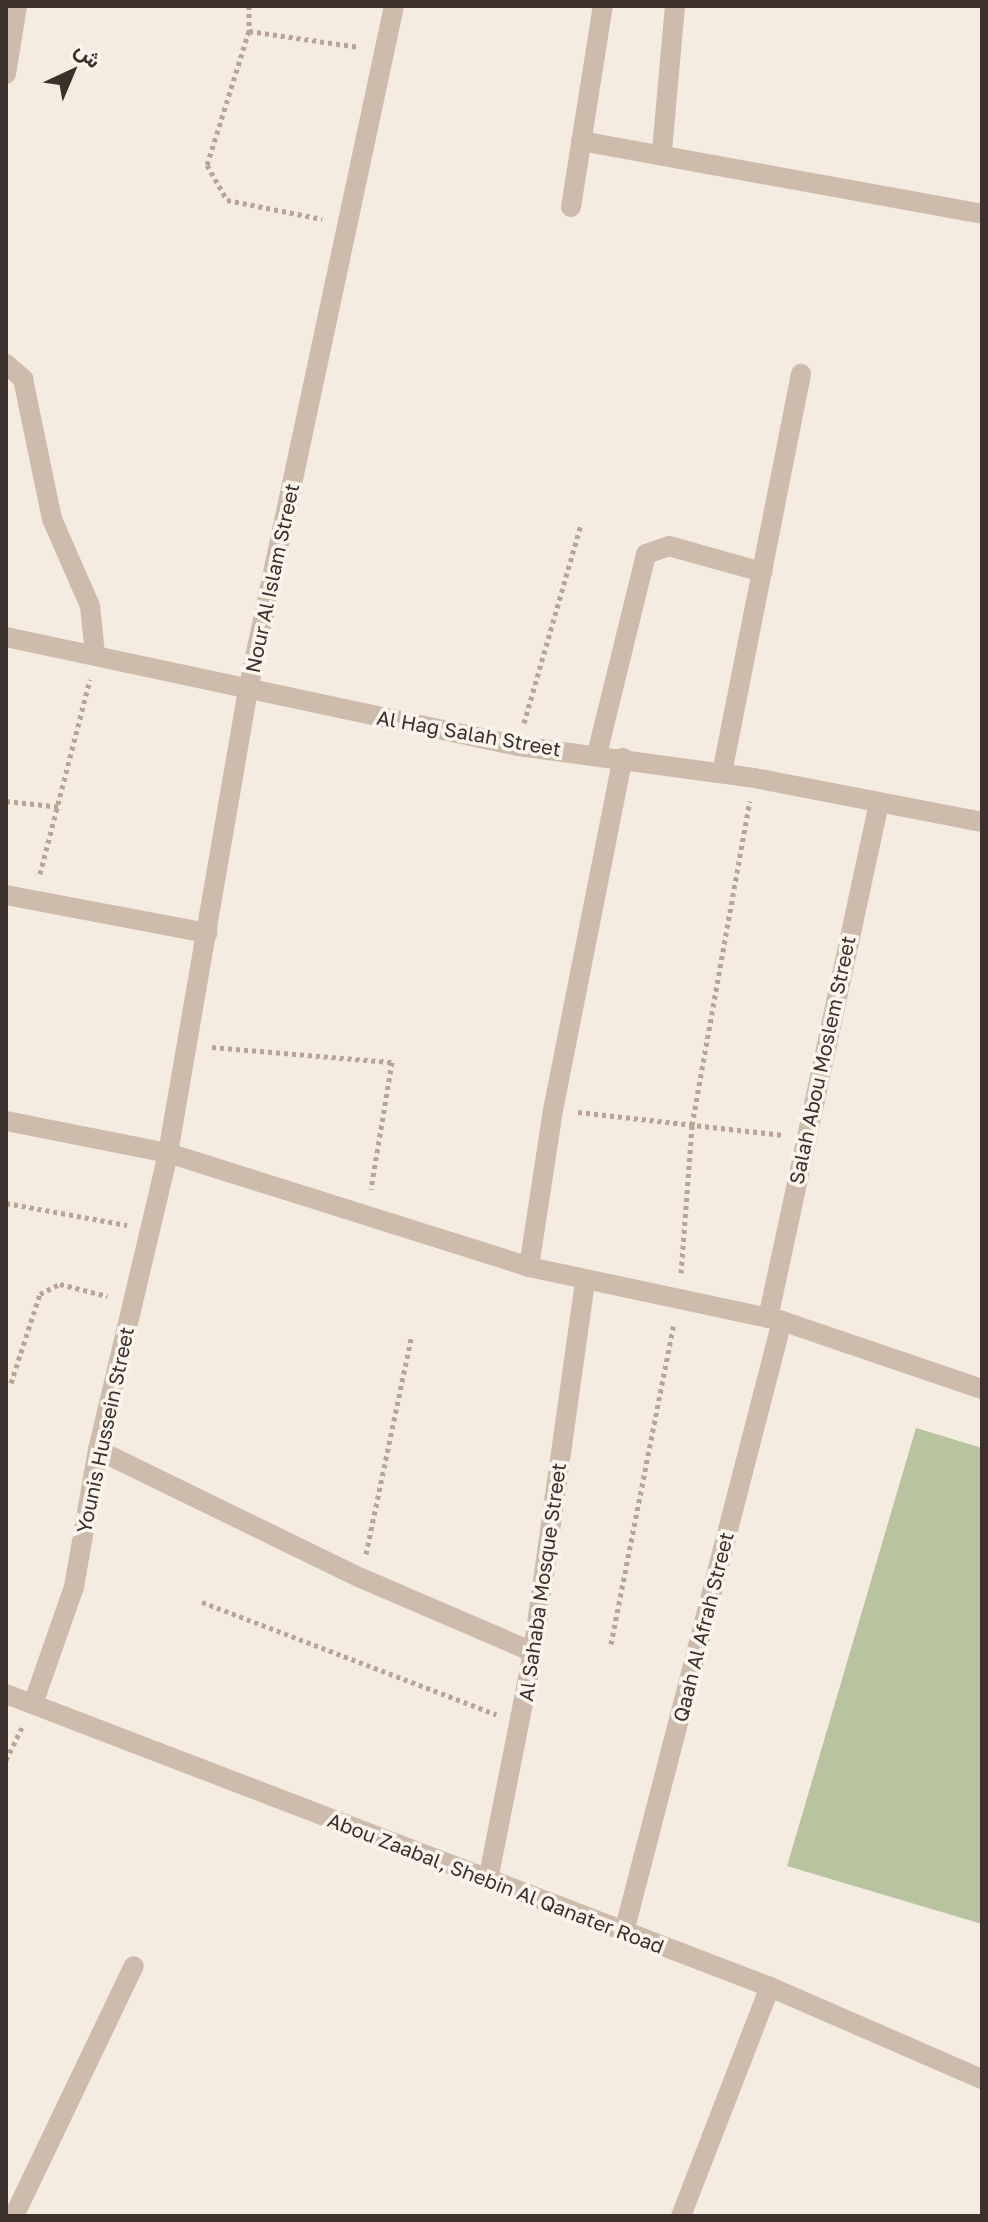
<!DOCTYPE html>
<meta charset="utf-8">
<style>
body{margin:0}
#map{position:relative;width:988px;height:2222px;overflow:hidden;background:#f4ebe1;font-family:"Golos Text",Vazirmatn,sans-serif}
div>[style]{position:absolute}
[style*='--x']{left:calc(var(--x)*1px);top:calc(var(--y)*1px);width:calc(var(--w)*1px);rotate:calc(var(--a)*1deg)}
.green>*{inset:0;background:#b8c4a0}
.path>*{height:5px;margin-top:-2.5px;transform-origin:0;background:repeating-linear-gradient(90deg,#b9a596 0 4px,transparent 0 8px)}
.minor>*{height:20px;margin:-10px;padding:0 10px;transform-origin:10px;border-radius:10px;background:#cdbbac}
span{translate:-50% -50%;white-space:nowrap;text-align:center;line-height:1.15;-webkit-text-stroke:7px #fbf5ee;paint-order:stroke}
.street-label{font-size:20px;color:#3b302b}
.frame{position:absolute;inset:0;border:8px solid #3b302b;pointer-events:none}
.north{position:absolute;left:32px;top:32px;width:80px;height:80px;-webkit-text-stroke:6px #fbf5ee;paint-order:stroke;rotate:44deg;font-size:22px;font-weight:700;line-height:32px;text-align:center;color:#3b302b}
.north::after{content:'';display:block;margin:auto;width:28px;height:36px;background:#3b302b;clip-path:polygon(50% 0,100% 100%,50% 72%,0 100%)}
</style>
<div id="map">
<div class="green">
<i style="clip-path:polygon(916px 1428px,982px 1448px,982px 1924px,787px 1866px)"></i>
</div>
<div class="path">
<i style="--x:249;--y:6;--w:25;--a:90"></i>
<i style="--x:249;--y:31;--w:140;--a:107.4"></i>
<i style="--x:207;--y:165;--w:40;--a:60.3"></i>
<i style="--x:227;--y:200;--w:97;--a:11.3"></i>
<i style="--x:249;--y:31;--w:111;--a:8.3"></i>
<i style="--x:524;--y:723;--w:207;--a:-74"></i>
<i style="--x:6;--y:801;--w:56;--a:6.1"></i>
<i style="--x:40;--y:874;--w:201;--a:-75.6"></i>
<i style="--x:212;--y:1047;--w:181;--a:4.8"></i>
<i style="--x:392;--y:1062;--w:129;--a:99.4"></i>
<i style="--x:578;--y:1112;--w:205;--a:6.4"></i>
<i style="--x:6;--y:1203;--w:123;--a:10.3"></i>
<i style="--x:681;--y:1273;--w:148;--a:-85.7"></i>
<i style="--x:692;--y:1125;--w:329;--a:-79.9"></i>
<i style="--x:11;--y:1383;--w:94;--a:-72"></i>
<i style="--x:40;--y:1294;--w:22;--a:-27"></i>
<i style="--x:60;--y:1284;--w:49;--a:14.3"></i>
<i style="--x:366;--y:1554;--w:220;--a:-78.2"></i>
<i style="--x:202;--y:1602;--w:315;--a:20.9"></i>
<i style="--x:611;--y:1644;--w:327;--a:-78.9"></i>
<i style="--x:6;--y:1760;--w:37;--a:-64"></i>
</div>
<div class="minor">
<i style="--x:6;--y:74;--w:69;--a:-80.8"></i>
<i style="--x:581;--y:141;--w:408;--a:10.3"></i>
<i style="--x:662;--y:151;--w:146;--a:-84.9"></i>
<i style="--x:571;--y:207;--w:204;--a:-81"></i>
<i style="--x:6;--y:364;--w:23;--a:41"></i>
<i style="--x:23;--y:379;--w:143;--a:78.3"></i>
<i style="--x:52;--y:519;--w:95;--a:66.4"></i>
<i style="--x:90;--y:606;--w:48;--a:84.1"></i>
<i style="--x:6;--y:637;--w:523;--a:12.02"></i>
<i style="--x:518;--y:746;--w:238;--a:7.7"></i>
<i style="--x:754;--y:778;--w:232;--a:10.9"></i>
<i style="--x:597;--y:754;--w:206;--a:-76.2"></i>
<i style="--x:646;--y:554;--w:24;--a:-19"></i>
<i style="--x:669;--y:546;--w:97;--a:15.6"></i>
<i style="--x:722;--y:773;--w:407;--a:-78.8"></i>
<i style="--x:6;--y:895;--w:205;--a:10.7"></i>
<i style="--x:6;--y:1121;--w:165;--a:11.2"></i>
<i style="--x:168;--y:1153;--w:379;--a:17.5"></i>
<i style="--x:529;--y:1267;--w:259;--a:12"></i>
<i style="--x:782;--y:1321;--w:211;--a:18.8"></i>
<i style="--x:529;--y:1267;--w:159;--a:-81.3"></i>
<i style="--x:553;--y:1110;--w:359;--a:-78.8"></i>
<i style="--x:768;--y:1318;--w:527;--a:-77.84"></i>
<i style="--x:98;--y:1450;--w:292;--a:26"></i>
<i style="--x:361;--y:1578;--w:187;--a:23.3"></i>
<i style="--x:6;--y:1694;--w:818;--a:20.98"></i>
<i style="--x:770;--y:1987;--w:231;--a:23.5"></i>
<i style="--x:33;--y:1704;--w:124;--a:-70.7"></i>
<i style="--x:74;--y:1587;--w:139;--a:-80.1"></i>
<i style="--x:98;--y:1450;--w:305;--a:-76.7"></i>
<i style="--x:168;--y:1153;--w:470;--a:-80.2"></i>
<i style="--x:248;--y:690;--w:699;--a:-77.95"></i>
<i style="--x:488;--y:1880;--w:232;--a:-78.8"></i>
<i style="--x:533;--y:1652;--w:375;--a:-82"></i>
<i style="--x:624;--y:1932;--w:631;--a:-75.5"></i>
<i style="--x:14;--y:2216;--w:277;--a:-64.4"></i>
<i style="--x:681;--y:2216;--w:246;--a:-68.8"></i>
</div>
<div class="street-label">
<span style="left:272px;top:578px;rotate:-78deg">Nour Al Islam Street</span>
<span style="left:469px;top:733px;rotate:10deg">Al Hag Salah Street</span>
<span style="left:822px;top:1060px;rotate:-78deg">Salah Abou Moslem Street</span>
<span style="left:105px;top:1430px;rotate:-78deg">Younis Hussein Street</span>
<span style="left:542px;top:1582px;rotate:-82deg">Al Sahaba Mosque Street</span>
<span style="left:703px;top:1627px;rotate:-76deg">Qaah Al Afrah Street</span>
<span style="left:496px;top:1883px;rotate:21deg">Abou Zaabal, Shebin Al Qanater Road</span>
</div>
<div class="frame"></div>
<div class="north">ش</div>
</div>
